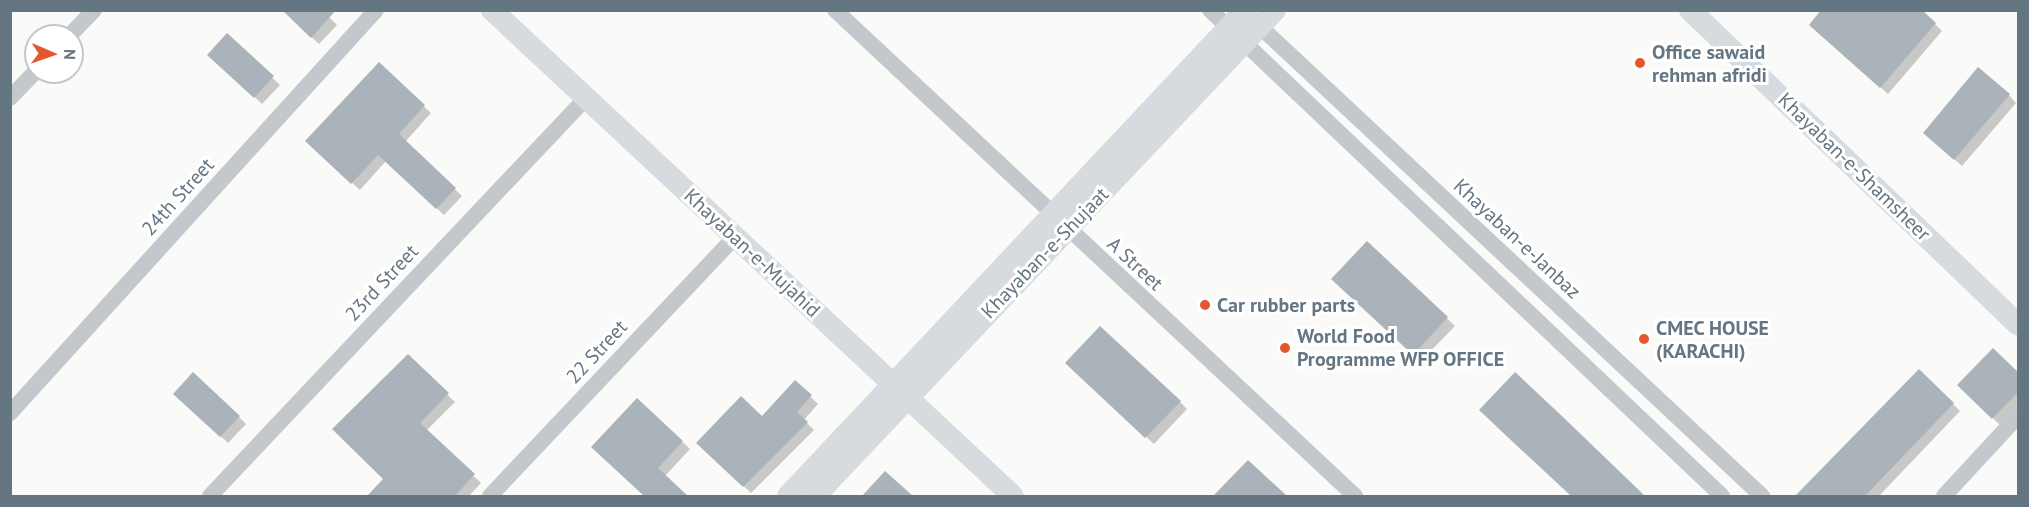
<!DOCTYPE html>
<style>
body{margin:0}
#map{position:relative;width:2029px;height:507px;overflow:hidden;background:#fafaf8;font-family:"PT Sans",sans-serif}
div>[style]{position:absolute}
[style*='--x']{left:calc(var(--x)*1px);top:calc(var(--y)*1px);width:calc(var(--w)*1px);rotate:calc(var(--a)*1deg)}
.shadow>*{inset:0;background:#0003}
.building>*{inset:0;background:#aab3b9}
.minor>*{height:16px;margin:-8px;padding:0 8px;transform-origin:8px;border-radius:8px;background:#c3c8cc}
.secondary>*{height:22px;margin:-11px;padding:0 11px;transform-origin:11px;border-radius:11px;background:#d6dbdf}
.dots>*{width:16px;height:16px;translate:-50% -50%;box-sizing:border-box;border:3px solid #fff;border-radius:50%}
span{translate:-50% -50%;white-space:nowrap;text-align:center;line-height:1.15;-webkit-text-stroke:6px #fff;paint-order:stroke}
.poi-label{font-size:20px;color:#657683;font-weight:700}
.left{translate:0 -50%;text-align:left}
.street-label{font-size:20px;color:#657683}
.frame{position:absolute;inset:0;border:12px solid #657683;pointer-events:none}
.north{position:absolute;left:24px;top:24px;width:60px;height:60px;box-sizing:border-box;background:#fff;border:2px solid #c1c8cd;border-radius:50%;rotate:92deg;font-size:16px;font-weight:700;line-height:24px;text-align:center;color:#657683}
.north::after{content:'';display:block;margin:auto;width:21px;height:27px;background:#e4572e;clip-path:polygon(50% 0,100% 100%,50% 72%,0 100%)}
</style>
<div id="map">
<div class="shadow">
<i style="clip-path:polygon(283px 10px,322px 10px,337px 25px,319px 44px)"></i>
<i style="clip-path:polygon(1935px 24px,1942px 31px,1888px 94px,1818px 32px)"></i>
<i style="clip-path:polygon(227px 35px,280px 85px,262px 104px,209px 55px)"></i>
<i style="clip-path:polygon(379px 64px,431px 113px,405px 142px,462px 196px,444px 215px,386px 161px,360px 190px,307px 141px)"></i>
<i style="clip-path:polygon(2009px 95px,2016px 103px,1962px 166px,1932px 140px)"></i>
<i style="clip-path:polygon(1367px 243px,1455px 326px,1421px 361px,1340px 286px)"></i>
<i style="clip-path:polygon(408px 356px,455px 402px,426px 431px,481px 483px,469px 496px,369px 496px,385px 479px)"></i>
<i style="clip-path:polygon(1074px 371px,1180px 402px,1187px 409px,1154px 444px)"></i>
<i style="clip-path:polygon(1919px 371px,1960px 411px,1879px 496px,1800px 496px)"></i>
<i style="clip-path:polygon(1515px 375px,1643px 496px,1572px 496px,1489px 417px)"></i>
<i style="clip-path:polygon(2018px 375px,2018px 406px,2000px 425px,1959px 385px)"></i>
<i style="clip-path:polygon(795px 382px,818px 404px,804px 420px,814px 430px,751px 493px,698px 443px,762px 418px)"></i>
<i style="clip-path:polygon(175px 394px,239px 417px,246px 424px,228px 443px)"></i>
<i style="clip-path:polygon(637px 400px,690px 449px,665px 476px,686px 496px,646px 496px,600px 454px)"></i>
<i style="clip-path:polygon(1248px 462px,1287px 496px,1215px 496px)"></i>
<i style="clip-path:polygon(885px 473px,911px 496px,865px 496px)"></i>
</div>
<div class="building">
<i style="clip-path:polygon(282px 10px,336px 10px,311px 38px)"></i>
<i style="clip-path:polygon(1821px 10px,1922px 10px,1936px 23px,1880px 88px,1809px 25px)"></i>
<i style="clip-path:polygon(227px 33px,274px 76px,254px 98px,207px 55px)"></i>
<i style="clip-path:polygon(379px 62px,425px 105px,399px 134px,456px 188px,436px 209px,378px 155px,351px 184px,305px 141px)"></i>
<i style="clip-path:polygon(1978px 67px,2010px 94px,1954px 160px,1923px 133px)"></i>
<i style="clip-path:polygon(1367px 241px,1448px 317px,1413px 355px,1331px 279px)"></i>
<i style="clip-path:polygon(1100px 326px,1181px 401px,1145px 438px,1065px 363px)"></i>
<i style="clip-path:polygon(1993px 348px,2019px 373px,2019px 391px,1992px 419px,1957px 385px)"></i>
<i style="clip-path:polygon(408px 354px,449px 393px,420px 423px,475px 474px,455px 496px,367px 496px,383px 479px,332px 429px)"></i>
<i style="clip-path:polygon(1919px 369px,1954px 403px,1865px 496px,1795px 496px)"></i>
<i style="clip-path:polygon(193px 372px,240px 416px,220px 437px,173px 394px)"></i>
<i style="clip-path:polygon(1515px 372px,1565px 419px,1645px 496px,1571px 496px,1514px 443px,1479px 410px)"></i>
<i style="clip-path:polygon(795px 380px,812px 395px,797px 412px,808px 422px,743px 487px,696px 443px,741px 396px,762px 416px)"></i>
<i style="clip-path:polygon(637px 398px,683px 441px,658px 468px,688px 496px,644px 496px,591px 447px)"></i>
<i style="clip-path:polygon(1248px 460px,1287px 496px,1213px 496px)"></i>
<i style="clip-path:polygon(885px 471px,913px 496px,862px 496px)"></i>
</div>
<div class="minor">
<i style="--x:835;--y:10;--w:712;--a:43.06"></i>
<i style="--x:1210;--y:10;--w:706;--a:43.51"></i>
<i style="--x:1253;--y:20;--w:697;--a:43.08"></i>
<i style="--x:69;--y:36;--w:36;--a:-46"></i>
<i style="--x:10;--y:98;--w:37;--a:-46"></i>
<i style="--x:10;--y:413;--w:544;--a:-47.75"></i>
<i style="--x:210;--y:496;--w:548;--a:-46.63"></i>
<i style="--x:490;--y:496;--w:357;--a:-46.6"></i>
<i style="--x:1944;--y:496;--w:109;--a:-47.2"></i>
</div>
<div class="secondary">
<i style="--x:492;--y:10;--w:712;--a:43.01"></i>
<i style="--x:1690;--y:10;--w:454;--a:43.8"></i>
<i style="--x:788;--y:496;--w:667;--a:-46.76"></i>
<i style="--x:815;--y:496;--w:669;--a:-46.57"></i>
</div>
<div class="dots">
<i style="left:1640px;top:63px;background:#e4572e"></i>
<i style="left:1205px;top:305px;background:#e4572e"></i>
<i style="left:1644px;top:339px;background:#e4572e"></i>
<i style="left:1285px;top:348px;background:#e4572e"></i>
</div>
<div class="poi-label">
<span class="left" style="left:1652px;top:64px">Office sawaid<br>rehman afridi</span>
<span class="left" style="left:1217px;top:305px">Car rubber parts</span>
<span class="left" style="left:1656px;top:340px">CMEC HOUSE<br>(KARACHI)</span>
<span class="left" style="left:1297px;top:348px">World Food<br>Programme WFP OFFICE</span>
</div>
<div class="street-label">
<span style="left:1854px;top:167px;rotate:44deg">Khayaban-e-Shamsheer</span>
<span style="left:178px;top:197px;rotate:-48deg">24th Street</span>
<span style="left:1517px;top:239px;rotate:43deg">Khayaban-e-Janbaz</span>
<span style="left:752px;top:253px;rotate:43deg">Khayaban-e-Mujahid</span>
<span style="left:1045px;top:253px;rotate:-46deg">Khayaban-e-Shujaat</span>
<span style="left:1135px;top:264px;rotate:43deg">A Street</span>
<span style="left:382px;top:283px;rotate:-47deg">23rd Street</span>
<span style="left:597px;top:352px;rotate:-47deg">22 Street</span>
</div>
<div class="frame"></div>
<div class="north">N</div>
</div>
